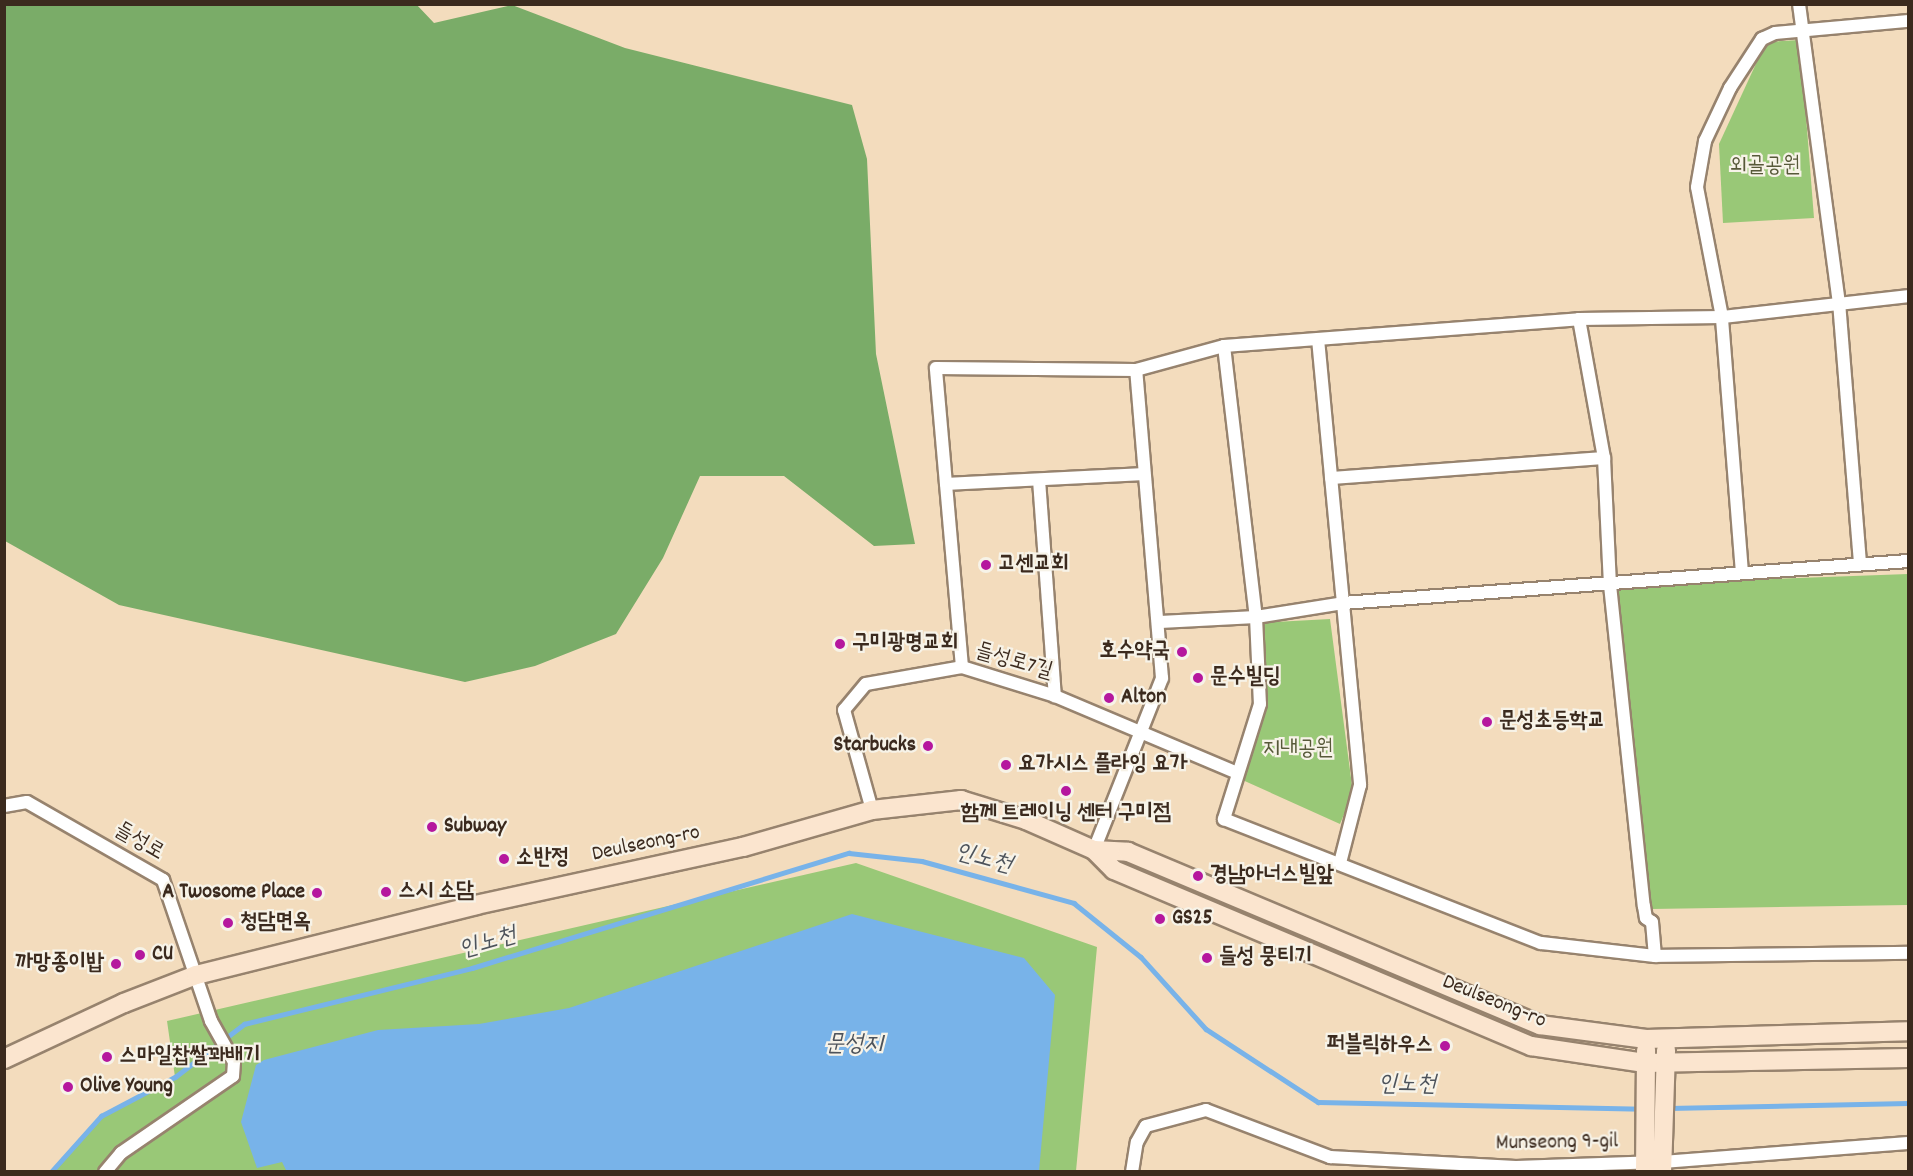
<!DOCTYPE html>
<meta charset="utf-8">
<style>
body{margin:0}
#map{position:relative;width:1913px;height:1176px;overflow:hidden;background:#f3dcbd;font-family:Dekko,"Poor Story",sans-serif}
div>[style]{position:absolute}
[style*='--x']{left:calc(var(--x)*1px);top:calc(var(--y)*1px);width:calc(var(--w)*1px);rotate:calc(var(--a)*1deg)}
.green>*{inset:0;background:#99c877}
.forest>*{inset:0;background:#7aac68}
.water>*{inset:0;background:#78b3e9}
.stream>*{height:4.5px;margin:-2.25px;padding:0 2.25px;transform-origin:2.25px;border-radius:2.25px;background:#78b3e9}
.roads{filter:drop-shadow(2px 0 #97836e) drop-shadow(-2px 0 #97836e) drop-shadow(0 2px #97836e) drop-shadow(0 -2px #97836e)}
.street>*{height:12px;margin:-6px;padding:0 6px;transform-origin:6px;border-radius:6px;background:#fff}
.secondary>*{height:18px;margin:-9px;padding:0 9px;transform-origin:9px;border-radius:9px;background:#fbe5cf}
.dots>*{width:16px;height:16px;translate:-50% -50%;box-sizing:border-box;border:3px solid #f7f3e8;border-radius:50%}
span{translate:-50% -50%;white-space:nowrap;text-align:center;line-height:1.15;-webkit-text-stroke:4.5px #f7f3e8;paint-order:stroke}
.park-label{font-size:22px;color:#575939}
.poi-label{font-size:22px;color:#3b2a1e;font-weight:700}
.left{translate:0 -50%;text-align:left}
.right{translate:-100% -50%;text-align:right}
.street-label{font-size:22px;color:#3b2a1e}
.water-label{font-size:24px;color:#4d535b;font-style:italic}
.frame{position:absolute;inset:0;border:6px solid #3b2a1e;pointer-events:none}
</style>
<div id="map">
<div class="green">
<i style="clip-path:polygon(1800px 40px,1814px 218px,1723px 223px,1719px 144px,1766px 42px)"></i>
<i style="clip-path:polygon(1908px 574px,1908px 905px,1651px 909px,1610px 585px)"></i>
<i style="clip-path:polygon(1330px 619px,1353px 793px,1340px 824px,1238px 778px,1262px 704px,1258px 623px)"></i>
<i style="clip-path:polygon(856px 863px,1097px 947px,1076px 1171px,51px 1172px,101px 1116px,175px 1077px,167px 1021px)"></i>
</div>
<div class="forest">
<i style="clip-path:polygon(416px 4px,434px 23px,512px 5px,625px 48px,852px 105px,867px 159px,876px 354px,915px 544px,874px 546px,784px 476px,700px 476px,663px 558px,616px 634px,535px 666px,465px 682px,119px 605px,5px 541px,5px 5px)"></i>
</div>
<div class="water">
<i style="clip-path:polygon(852px 914px,1024px 958px,1055px 995px,1039px 1171px,287px 1172px,282px 1162px,257px 1168px,241px 1122px,256px 1065px,264px 1060px,378px 1030px,479px 1024px,569px 1008px)"></i>
</div>
<div class="stream">
<i style="--x:1669;--y:1108;--w:239;--a:-1.2"></i>
<i style="--x:51;--y:1172;--w:75;--a:-48.2"></i>
<i style="--x:101;--y:1116;--w:84;--a:-27.8"></i>
<i style="--x:175;--y:1077;--w:87;--a:-37.5"></i>
<i style="--x:244;--y:1024;--w:235;--a:-13.8"></i>
<i style="--x:472;--y:968;--w:394;--a:-17"></i>
<i style="--x:849;--y:853;--w:73;--a:6.3"></i>
<i style="--x:922;--y:861;--w:158;--a:15.4"></i>
<i style="--x:1074;--y:903;--w:86;--a:38.9"></i>
<i style="--x:1141;--y:957;--w:97;--a:47.9"></i>
<i style="--x:1206;--y:1029;--w:134;--a:33.1"></i>
<i style="--x:1318;--y:1102;--w:324;--a:1.2"></i>
</div>
<div class="roads">
<div class="street">
<i style="--x:1799;--y:4;--w:301;--a:82.4"></i>
<i style="--x:1839;--y:302;--w:263;--a:85.4"></i>
<i style="--x:1579;--y:319;--w:141;--a:79.8"></i>
<i style="--x:1604;--y:458;--w:127;--a:87.3"></i>
<i style="--x:1610;--y:585;--w:323;--a:84"></i>
<i style="--x:1644;--y:906;--w:12;--a:81"></i>
<i style="--x:1646;--y:918;--w:7;--a:34"></i>
<i style="--x:1652;--y:922;--w:34;--a:85"></i>
<i style="--x:1655;--y:956;--w:253;--a:-0.7"></i>
<i style="--x:1318;--y:339;--w:448;--a:84.6"></i>
<i style="--x:1360;--y:785;--w:81;--a:104.4"></i>
<i style="--x:1224;--y:346;--w:273;--a:83.3"></i>
<i style="--x:1256;--y:617;--w:87;--a:87.4"></i>
<i style="--x:1260;--y:704;--w:121;--a:107.4"></i>
<i style="--x:1224;--y:819;--w:340;--a:21.4"></i>
<i style="--x:1541;--y:943;--w:115;--a:6.5"></i>
<i style="--x:1331;--y:478;--w:274;--a:-4.2"></i>
<i style="--x:1039;--y:480;--w:217;--a:85.8"></i>
<i style="--x:946;--y:484;--w:198;--a:-2.9"></i>
<i style="--x:1742;--y:573;--w:257;--a:-94.5"></i>
<i style="--x:1722;--y:317;--w:132;--a:-100.9"></i>
<i style="--x:1697;--y:187;--w:47;--a:-80.1"></i>
<i style="--x:1705;--y:141;--w:59;--a:-64.7"></i>
<i style="--x:1730;--y:88;--w:59;--a:-56.9"></i>
<i style="--x:1762;--y:39;--w:14;--a:-25"></i>
<i style="--x:1775;--y:33;--w:134;--a:-5.2"></i>
<i style="--x:1160;--y:622;--w:96;--a:-3"></i>
<i style="--x:1256;--y:617;--w:88;--a:-9.1"></i>
<i style="--x:1343;--y:603;--w:567;--a:-4.25"></i>
<i style="--x:962;--y:667;--w:300;--a:-95"></i>
<i style="--x:936;--y:368;--w:200;--a:0.6"></i>
<i style="--x:1136;--y:370;--w:91;--a:-15.3"></i>
<i style="--x:1224;--y:346;--w:356;--a:-4.3"></i>
<i style="--x:1579;--y:319;--w:143;--a:-0.8"></i>
<i style="--x:1722;--y:317;--w:187;--a:-6.4"></i>
<i style="--x:4;--y:806;--w:23;--a:-10"></i>
<i style="--x:27;--y:802;--w:157;--a:29.8"></i>
<i style="--x:163;--y:880;--w:149;--a:71.2"></i>
<i style="--x:211;--y:1021;--w:47;--a:60.7"></i>
<i style="--x:234;--y:1062;--w:14;--a:94"></i>
<i style="--x:233;--y:1076;--w:136;--a:145.5"></i>
<i style="--x:121;--y:1153;--w:25;--a:130"></i>
<i style="--x:872;--y:810;--w:104;--a:-105.6"></i>
<i style="--x:844;--y:710;--w:34;--a:-50"></i>
<i style="--x:866;--y:684;--w:97;--a:-10"></i>
<i style="--x:962;--y:667;--w:97;--a:17.3"></i>
<i style="--x:1055;--y:696;--w:198;--a:22.9"></i>
<i style="--x:1094;--y:850;--w:185;--a:-68.4"></i>
<i style="--x:1162;--y:678;--w:309;--a:-94.8"></i>
<i style="--x:1132;--y:1172;--w:30;--a:-81"></i>
<i style="--x:1137;--y:1142;--w:18;--a:-61"></i>
<i style="--x:1146;--y:1126;--w:62;--a:-14.9"></i>
<i style="--x:1206;--y:1110;--w:133;--a:20.8"></i>
<i style="--x:1330;--y:1157;--w:186;--a:3.1"></i>
<i style="--x:1516;--y:1167;--w:146;--a:-2"></i>
<i style="--x:1662;--y:1162;--w:247;--a:-4.4"></i>
</div>
<div class="secondary">
<i style="--x:1094;--y:850;--w:28;--a:45"></i>
<i style="--x:1114;--y:870;--w:453;--a:22.9"></i>
<i style="--x:1531;--y:1046;--w:115;--a:8.5"></i>
<i style="--x:1645;--y:1063;--w:263;--a:-1.1"></i>
<i style="--x:4;--y:1059;--w:132;--a:-25"></i>
<i style="--x:124;--y:1003;--w:77;--a:-21.3"></i>
<i style="--x:196;--y:975;--w:289;--a:-14"></i>
<i style="--x:476;--y:905;--w:273;--a:-12.3"></i>
<i style="--x:743;--y:847;--w:134;--a:-16"></i>
<i style="--x:872;--y:810;--w:90;--a:-6.4"></i>
<i style="--x:961;--y:800;--w:68;--a:17.1"></i>
<i style="--x:1026;--y:820;--w:74;--a:23.8"></i>
<i style="--x:1094;--y:850;--w:34;--a:3"></i>
<i style="--x:1128;--y:852;--w:447;--a:22.8"></i>
<i style="--x:1540;--y:1025;--w:107;--a:7.5"></i>
<i style="--x:1646;--y:1039;--w:262;--a:-1.7"></i>
<i style="--x:1645;--y:1172;--w:122;--a:-89.5"></i>
<i style="--x:1662;--y:1172;--w:122;--a:-88.1"></i>
</div>
</div>
<div class="dots">
<i style="left:986px;top:565px;background:#b5179e"></i>
<i style="left:840px;top:644px;background:#b5179e"></i>
<i style="left:1182px;top:652px;background:#b5179e"></i>
<i style="left:1198px;top:678px;background:#b5179e"></i>
<i style="left:1109px;top:698px;background:#b5179e"></i>
<i style="left:1487px;top:722px;background:#b5179e"></i>
<i style="left:928px;top:746px;background:#b5179e"></i>
<i style="left:1006px;top:765px;background:#b5179e"></i>
<i style="left:1066px;top:791px;background:#b5179e"></i>
<i style="left:432px;top:827px;background:#b5179e"></i>
<i style="left:504px;top:859px;background:#b5179e"></i>
<i style="left:1198px;top:876px;background:#b5179e"></i>
<i style="left:386px;top:892px;background:#b5179e"></i>
<i style="left:317px;top:893px;background:#b5179e"></i>
<i style="left:1160px;top:919px;background:#b5179e"></i>
<i style="left:228px;top:923px;background:#b5179e"></i>
<i style="left:140px;top:955px;background:#b5179e"></i>
<i style="left:1207px;top:958px;background:#b5179e"></i>
<i style="left:116px;top:964px;background:#b5179e"></i>
<i style="left:1445px;top:1046px;background:#b5179e"></i>
<i style="left:107px;top:1057px;background:#b5179e"></i>
<i style="left:68px;top:1087px;background:#b5179e"></i>
</div>
<div class="park-label">
<span style="left:1765px;top:167px">외골공원</span>
<span style="left:1298px;top:750px">지내공원</span>
</div>
<div class="poi-label">
<span class="left" style="left:998px;top:565px">고센교회</span>
<span class="left" style="left:852px;top:644px">구미광명교회</span>
<span class="right" style="left:1170px;top:652px">호수약국</span>
<span class="left" style="left:1210px;top:678px">문수빌딩</span>
<span class="left" style="left:1121px;top:698px">Alton</span>
<span class="left" style="left:1499px;top:722px">문성초등학교</span>
<span class="right" style="left:916px;top:746px">Starbucks</span>
<span class="left" style="left:1018px;top:765px">요가시스 플라잉 요가</span>
<span style="left:1066px;top:814px">함께 트레이닝 센터 구미점</span>
<span class="left" style="left:444px;top:827px">Subway</span>
<span class="left" style="left:516px;top:859px">소반정</span>
<span class="left" style="left:1210px;top:876px">경남아너스빌앞</span>
<span class="left" style="left:398px;top:892px">스시 소담</span>
<span class="right" style="left:305px;top:893px">A Twosome Place</span>
<span class="left" style="left:1172px;top:919px">GS25</span>
<span class="left" style="left:240px;top:923px">청담면옥</span>
<span class="left" style="left:152px;top:955px">CU</span>
<span class="left" style="left:1219px;top:958px">들성 뭉티기</span>
<span class="right" style="left:104px;top:964px">까망종이밥</span>
<span class="right" style="left:1433px;top:1046px">퍼블릭하우스</span>
<span class="left" style="left:119px;top:1057px">스마일찹쌀꽈배기</span>
<span class="left" style="left:80px;top:1087px">Olive Young</span>
</div>
<div class="street-label">
<span style="left:1014px;top:662px;rotate:16deg">들성로7길</span>
<span style="left:139px;top:842px;rotate:30deg">들성로</span>
<span style="left:646px;top:844px;rotate:-12deg">Deulseong-ro</span>
<span style="left:1494px;top:1002px;rotate:22deg">Deulseong-ro</span>
<span style="left:1557px;top:1143px;rotate:-1deg">Munseong 9-gil</span>
</div>
<div class="water-label">
<span style="left:983px;top:860px;rotate:15deg">인노천</span>
<span style="left:488px;top:944px;rotate:-16deg">인노천</span>
<span style="left:854px;top:1046px">문성지</span>
<span style="left:1407px;top:1086px;rotate:1deg">인노천</span>
</div>
<div class="frame"></div>
</div>
